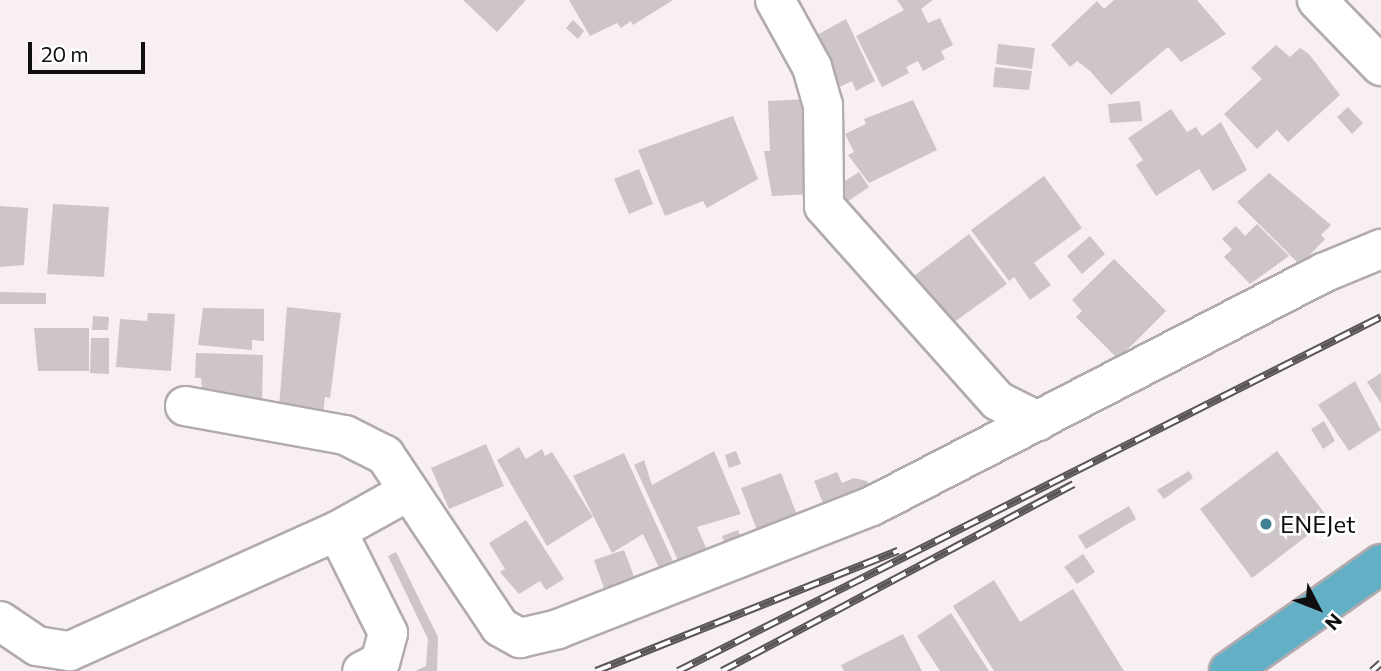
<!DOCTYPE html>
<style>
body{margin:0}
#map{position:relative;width:1381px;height:671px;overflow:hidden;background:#f8eff3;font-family:Commissioner,sans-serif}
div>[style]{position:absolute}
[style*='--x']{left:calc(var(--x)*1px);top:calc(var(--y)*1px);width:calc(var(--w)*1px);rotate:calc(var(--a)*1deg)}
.building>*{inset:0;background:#cdc5c9}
.roads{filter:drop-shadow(2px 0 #b2abae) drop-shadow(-2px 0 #b2abae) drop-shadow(0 2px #b2abae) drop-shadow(0 -2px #b2abae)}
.minor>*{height:38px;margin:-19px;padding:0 19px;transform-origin:19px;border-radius:19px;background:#fff}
.secondary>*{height:38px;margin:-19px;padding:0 19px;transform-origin:19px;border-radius:19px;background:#fff}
.trunk>*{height:38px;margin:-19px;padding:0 19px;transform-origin:19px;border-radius:19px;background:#62afc6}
.rail>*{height:8px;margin-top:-4px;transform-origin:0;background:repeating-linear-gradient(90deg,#fff 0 16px,#5a5557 0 32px);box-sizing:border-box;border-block:2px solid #5a5557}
.dots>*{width:19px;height:19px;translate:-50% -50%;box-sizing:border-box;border:4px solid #fff;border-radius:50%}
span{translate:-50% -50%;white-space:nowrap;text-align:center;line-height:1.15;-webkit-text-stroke:5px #fff;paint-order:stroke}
.poi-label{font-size:24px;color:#110e0f}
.left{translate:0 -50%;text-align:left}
.north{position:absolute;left:1283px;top:573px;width:70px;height:70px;-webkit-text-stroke:5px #fff;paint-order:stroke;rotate:132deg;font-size:19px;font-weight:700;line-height:28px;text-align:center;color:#110e0f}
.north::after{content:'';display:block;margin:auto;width:24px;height:32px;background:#110e0f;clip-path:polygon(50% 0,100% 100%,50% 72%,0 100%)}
.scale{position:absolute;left:28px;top:42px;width:117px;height:32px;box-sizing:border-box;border:4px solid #110e0f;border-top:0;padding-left:9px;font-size:21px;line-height:24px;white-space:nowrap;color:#110e0f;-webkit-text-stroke:5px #fff;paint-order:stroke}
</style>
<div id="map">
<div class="building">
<i style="clip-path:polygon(463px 0,526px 0,497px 32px)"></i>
<i style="clip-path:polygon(569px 0,673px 0,633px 25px,631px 21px,621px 28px,617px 23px,590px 36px)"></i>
<i style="clip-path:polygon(897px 0,933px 0,921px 9px,928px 23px,940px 18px,953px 45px,941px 51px,945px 59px,923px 71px,918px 61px,906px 67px,909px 73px,882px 87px,856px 36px,904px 10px)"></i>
<i style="clip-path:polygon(1114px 0,1197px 0,1226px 34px,1181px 62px,1168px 47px,1111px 95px,1090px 71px,1077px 61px,1070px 67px,1051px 45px,1097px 1px,1104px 9px)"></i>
<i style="clip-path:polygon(846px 19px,875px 81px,856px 91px,852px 81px,829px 92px,806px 41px)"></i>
<i style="clip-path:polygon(573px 20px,584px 31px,578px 39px,566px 28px)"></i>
<i style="clip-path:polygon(998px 44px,1035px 48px,1032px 69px,996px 64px)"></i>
<i style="clip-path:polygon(1276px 45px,1290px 57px,1300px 48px,1309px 54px,1340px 95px,1288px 142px,1277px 130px,1257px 149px,1224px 114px,1262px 79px,1251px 68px)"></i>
<i style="clip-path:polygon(995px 67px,1032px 71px,1029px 90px,993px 87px)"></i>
<i style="clip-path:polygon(809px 99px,814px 194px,772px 196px,764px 151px,770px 151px,768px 101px)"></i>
<i style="clip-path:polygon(913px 100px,937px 150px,869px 183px,848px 155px,854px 152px,845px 134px,866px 124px,864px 119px)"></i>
<i style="clip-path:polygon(1140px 101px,1142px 121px,1110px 123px,1108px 104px)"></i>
<i style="clip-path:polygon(1348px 107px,1363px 123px,1352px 134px,1337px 117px)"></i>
<i style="clip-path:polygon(1171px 109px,1187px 132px,1196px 127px,1202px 136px,1221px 122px,1247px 170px,1213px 191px,1199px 169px,1156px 196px,1136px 165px,1143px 160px,1128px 138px)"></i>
<i style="clip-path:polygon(733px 116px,758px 179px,707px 208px,703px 201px,665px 216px,638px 150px)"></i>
<i style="clip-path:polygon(639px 169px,653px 204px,629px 214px,614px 179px)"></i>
<i style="clip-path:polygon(859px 172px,869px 187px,847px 202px,837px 186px)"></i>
<i style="clip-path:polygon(1269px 173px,1331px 225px,1321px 235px,1325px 239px,1300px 265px,1237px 202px)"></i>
<i style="clip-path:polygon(1044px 176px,1082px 228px,1034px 263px,1051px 285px,1030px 300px,1014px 277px,1009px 281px,971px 230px)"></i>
<i style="clip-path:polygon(53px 204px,109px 207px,104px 277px,47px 274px)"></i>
<i style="clip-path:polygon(0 206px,28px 208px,24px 265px,0 267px)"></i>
<i style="clip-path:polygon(1257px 224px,1289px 256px,1250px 284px,1224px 257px,1232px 249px,1222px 239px,1236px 226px,1245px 236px)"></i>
<i style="clip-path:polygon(969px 234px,1007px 284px,943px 330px,906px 282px)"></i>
<i style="clip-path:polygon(1090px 236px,1105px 254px,1082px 274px,1067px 256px)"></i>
<i style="clip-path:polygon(1114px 259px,1166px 311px,1118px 359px,1076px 317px,1082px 311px,1072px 300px)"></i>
<i style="clip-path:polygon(0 292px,46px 293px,46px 304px,0 304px)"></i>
<i style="clip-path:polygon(287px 307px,341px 313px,330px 398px,325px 397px,323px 414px,279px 408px)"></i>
<i style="clip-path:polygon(203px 308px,264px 309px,264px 341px,252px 340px,252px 350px,198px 345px)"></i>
<i style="clip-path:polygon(148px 313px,175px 314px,171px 371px,116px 367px,120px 319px,147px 321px)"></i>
<i style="clip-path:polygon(93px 316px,109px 317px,108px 330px,92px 330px)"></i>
<i style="clip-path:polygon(34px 328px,89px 328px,89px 371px,38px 371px)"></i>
<i style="clip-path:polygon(91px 338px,109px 338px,109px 374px,90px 373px)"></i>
<i style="clip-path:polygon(196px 353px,263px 355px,262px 406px,203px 397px,201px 378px,195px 378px)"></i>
<i style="clip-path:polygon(1381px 373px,1381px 403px,1367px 382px)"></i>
<i style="clip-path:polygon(1355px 381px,1381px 430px,1349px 451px,1318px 405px)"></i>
<i style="clip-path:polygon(1324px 421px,1335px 441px,1323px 449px,1311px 429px)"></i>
<i style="clip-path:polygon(486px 444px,504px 486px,449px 509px,431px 468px)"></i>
<i style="clip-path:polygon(519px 447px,526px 459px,542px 449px,545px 456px,552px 452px,593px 517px,547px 546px,497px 460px)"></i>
<i style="clip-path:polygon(714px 451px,741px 514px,697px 527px,710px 557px,682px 569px,634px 465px,644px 460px,652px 485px)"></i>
<i style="clip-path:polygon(736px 451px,741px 464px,729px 468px,725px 455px)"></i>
<i style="clip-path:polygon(1277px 451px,1329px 519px,1252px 578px,1200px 509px)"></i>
<i style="clip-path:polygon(624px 453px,676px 568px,662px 574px,643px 534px,612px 553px,573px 476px)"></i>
<i style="clip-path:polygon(1189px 471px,1193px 478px,1164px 499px,1157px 490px)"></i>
<i style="clip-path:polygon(837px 472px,842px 483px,854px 478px,867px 481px,873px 495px,828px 515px,814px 481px)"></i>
<i style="clip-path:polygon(781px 473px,800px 523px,760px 538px,741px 488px)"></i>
<i style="clip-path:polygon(1129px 506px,1136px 519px,1086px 549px,1078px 536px)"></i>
<i style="clip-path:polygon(526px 520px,564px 579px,546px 590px,540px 581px,519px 594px,500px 572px,505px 569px,489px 543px)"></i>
<i style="clip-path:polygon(738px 530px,743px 543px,727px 549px,722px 536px)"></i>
<i style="clip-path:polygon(624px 550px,635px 579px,605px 591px,594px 560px)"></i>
<i style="clip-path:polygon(396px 552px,438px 637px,437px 671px,415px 671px,426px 666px,428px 639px,388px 556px)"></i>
<i style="clip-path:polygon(1083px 554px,1095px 572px,1077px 584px,1064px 567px)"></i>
<i style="clip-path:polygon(994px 580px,1020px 622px,1073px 589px,1124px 671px,994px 671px,953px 606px)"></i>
<i style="clip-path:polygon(951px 613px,989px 671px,940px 671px,917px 636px)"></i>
<i style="clip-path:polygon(903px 634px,922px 671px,844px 671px,841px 665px)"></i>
</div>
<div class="roads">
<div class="minor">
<i style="--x:775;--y:0;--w:77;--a:61.1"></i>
<i style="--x:812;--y:67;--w:40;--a:74"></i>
<i style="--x:823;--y:105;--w:101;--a:89.4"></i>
<i style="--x:824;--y:206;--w:261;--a:48.3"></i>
<i style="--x:998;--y:401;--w:45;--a:26.6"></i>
<i style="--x:185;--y:406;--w:163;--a:10.3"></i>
<i style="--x:345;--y:435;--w:45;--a:26.6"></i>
<i style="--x:385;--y:455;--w:207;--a:56.2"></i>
<i style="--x:500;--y:627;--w:23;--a:29"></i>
<i style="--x:520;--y:638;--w:39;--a:-13"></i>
<i style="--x:558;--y:629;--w:337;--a:-21.4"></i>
<i style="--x:872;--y:506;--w:508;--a:-27.32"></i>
<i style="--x:1323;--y:273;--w:63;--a:-22.5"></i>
<i style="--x:337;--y:531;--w:114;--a:63.4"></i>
<i style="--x:388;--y:633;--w:30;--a:105"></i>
<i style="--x:380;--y:662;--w:20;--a:153"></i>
<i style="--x:0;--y:621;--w:45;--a:34"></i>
<i style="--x:37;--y:646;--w:33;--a:9"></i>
<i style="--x:70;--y:651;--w:293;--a:-24.2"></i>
<i style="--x:337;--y:531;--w:82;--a:-29.1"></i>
</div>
<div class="secondary">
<i style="--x:1317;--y:0;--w:92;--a:45.9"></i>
</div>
<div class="trunk">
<i style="--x:1229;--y:671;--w:186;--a:-35.1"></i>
</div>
</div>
<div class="rail">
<i style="--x:596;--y:671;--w:325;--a:-21.7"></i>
<i style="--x:678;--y:671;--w:787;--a:-26.73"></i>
<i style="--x:722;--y:671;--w:398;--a:-28"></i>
<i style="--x:1372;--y:671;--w:12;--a:-42"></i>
</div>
<div class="dots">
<i style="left:1266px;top:524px;background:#3f7e93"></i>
</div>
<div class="poi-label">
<span class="left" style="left:1280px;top:524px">ENEJet</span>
</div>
<div class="north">N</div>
<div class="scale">20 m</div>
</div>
